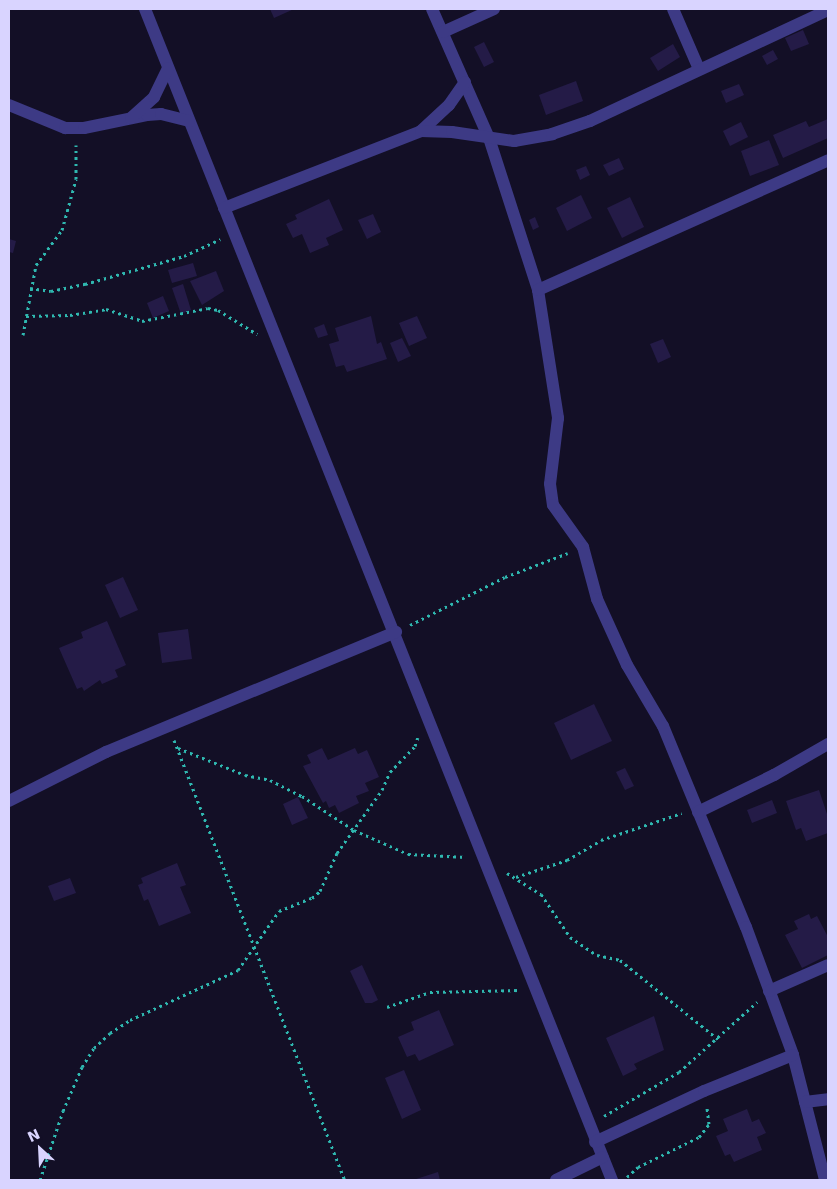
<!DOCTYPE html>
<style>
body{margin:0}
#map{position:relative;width:837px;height:1189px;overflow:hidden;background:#130f26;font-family:"DejaVu Sans",sans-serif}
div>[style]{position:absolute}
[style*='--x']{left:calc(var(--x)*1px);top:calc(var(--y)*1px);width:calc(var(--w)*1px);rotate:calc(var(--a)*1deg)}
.building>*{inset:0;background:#241b47}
.path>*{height:3px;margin-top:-1.5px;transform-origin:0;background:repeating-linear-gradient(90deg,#2fb8b0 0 2.5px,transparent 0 6.5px)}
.minor>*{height:12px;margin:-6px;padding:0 6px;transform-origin:6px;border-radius:6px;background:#3d3a85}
span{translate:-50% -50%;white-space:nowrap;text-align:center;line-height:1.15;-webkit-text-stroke:4.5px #130f26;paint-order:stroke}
.frame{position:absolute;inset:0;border:10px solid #d9d4ff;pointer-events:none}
.north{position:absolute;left:15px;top:1124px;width:50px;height:50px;-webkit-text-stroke:4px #130f26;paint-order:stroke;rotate:335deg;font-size:14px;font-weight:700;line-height:20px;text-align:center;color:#d9d4ff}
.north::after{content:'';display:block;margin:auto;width:18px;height:22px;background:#d9d4ff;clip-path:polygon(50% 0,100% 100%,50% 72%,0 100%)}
</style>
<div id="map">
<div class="building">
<i style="clip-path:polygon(270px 9px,294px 9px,274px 18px)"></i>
<i style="clip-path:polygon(803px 30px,809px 44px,791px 51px,785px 38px)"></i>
<i style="clip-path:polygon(484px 42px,494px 62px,484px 67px,474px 47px)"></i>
<i style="clip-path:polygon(673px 44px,680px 57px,658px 71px,650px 58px)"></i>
<i style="clip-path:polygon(773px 50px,778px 59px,767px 65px,762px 56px)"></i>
<i style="clip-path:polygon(576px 81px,583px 101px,546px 115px,539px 95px)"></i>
<i style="clip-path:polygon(739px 84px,744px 95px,726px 103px,721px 91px)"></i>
<i style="clip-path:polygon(828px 119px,828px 138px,783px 158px,773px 135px,806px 121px,809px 127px)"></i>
<i style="clip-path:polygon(741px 122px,748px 137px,730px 146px,723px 131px)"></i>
<i style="clip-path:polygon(769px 140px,779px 165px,750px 176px,741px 151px)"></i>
<i style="clip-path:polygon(619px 158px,624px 169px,609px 176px,603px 165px)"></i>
<i style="clip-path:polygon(586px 166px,590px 175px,580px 180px,576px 170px)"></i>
<i style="clip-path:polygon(581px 195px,592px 218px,567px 231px,556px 208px)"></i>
<i style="clip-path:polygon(630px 197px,644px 227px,622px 238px,607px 208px)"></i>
<i style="clip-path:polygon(329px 199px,343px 230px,326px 238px,329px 245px,310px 253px,302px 234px,293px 238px,286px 224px,297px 219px,295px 215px)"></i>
<i style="clip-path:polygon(373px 214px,381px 232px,367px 239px,358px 220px)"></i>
<i style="clip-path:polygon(535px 217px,539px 227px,533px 230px,529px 220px)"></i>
<i style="clip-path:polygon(9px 239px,16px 241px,13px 253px,9px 252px)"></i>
<i style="clip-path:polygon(193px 263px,197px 276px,172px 283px,168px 270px)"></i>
<i style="clip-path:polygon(216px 271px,224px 291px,202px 305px,190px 281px)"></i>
<i style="clip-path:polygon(183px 284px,191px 310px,181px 314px,172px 288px)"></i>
<i style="clip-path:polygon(163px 296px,169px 311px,153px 318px,147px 303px)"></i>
<i style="clip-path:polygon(371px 316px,377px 344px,381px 342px,387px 359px,347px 372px,344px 365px,336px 367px,329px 344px,339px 341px,335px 328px)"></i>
<i style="clip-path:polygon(417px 316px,427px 338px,409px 346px,399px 323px)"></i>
<i style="clip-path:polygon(324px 324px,328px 335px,318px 338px,314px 328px)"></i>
<i style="clip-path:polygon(402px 338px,411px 356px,398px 362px,390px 343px)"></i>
<i style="clip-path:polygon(663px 339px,671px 357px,658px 363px,650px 344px)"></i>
<i style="clip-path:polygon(123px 577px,138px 610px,120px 618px,105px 585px)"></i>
<i style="clip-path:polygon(107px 621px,126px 665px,115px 670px,118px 677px,102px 684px,100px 680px,84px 691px,82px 687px,77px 689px,59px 648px,83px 638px,81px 632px)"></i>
<i style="clip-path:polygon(188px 629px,192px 659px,162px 663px,158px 633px)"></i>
<i style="clip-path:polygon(594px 704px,612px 741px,571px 760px,554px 723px)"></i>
<i style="clip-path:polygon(322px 748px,328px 760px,355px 748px,358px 754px,367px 750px,379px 777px,365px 783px,369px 791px,356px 796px,359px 803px,339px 813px,335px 805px,329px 808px,326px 801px,323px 803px,303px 766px,311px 763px,307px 755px)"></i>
<i style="clip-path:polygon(625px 768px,634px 786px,625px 790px,616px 772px)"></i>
<i style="clip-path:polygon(819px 790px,828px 817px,828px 833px,806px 841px,801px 828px,796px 830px,786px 801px)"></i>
<i style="clip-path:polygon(298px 797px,308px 818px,292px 825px,283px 804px)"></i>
<i style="clip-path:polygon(772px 800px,777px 813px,752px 823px,747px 810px)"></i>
<i style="clip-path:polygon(177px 863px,186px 885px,180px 887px,191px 913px,159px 926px,148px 899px,144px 901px,138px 885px,143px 883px,141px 878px)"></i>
<i style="clip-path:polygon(70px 878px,76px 893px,54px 901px,48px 886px)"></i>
<i style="clip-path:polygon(809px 914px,811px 919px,817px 916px,828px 937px,828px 955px,802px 968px,785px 935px,798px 929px,794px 921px)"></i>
<i style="clip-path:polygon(362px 965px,378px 1000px,372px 1003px,365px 1003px,350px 971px)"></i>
<i style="clip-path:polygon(439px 1010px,454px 1045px,419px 1061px,415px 1054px,407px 1057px,398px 1037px,414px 1030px,411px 1022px)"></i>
<i style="clip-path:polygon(654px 1016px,664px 1050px,634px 1064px,637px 1069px,623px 1076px,606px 1038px)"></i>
<i style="clip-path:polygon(404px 1070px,421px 1110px,402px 1119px,385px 1078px)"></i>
<i style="clip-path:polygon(747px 1109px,752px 1122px,759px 1119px,766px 1133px,757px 1137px,762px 1150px,734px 1162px,730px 1154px,725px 1156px,716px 1136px,728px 1131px,723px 1119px)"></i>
<i style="clip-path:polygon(438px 1172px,440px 1180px,413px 1180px)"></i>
</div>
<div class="path">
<i style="--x:30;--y:288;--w:21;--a:8"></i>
<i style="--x:51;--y:291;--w:35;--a:-12"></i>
<i style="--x:85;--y:284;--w:103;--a:-15.8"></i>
<i style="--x:184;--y:256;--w:40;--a:-25"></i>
<i style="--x:26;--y:316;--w:44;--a:-1.3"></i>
<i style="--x:70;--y:315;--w:36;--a:-9"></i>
<i style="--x:106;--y:309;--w:38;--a:18"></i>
<i style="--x:142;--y:321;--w:67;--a:-11.1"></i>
<i style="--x:208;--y:308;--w:10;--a:11"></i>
<i style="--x:218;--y:310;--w:46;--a:31.6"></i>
<i style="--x:23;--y:335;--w:71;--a:-79.5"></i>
<i style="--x:36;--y:265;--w:44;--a:-53.4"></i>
<i style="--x:62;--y:230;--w:53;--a:-74.6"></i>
<i style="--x:76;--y:179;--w:34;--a:-90"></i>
<i style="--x:410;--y:625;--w:106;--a:-26.8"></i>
<i style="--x:505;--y:577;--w:67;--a:-20.9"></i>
<i style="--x:174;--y:740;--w:472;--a:68.8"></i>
<i style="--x:178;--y:748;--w:72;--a:21.9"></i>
<i style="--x:245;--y:775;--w:25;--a:11"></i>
<i style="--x:270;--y:780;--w:36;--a:27"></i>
<i style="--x:302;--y:796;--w:62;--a:33.2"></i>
<i style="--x:354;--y:830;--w:59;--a:24"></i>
<i style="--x:408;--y:854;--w:58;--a:3"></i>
<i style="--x:507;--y:873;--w:40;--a:32"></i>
<i style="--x:541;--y:894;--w:52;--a:56"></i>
<i style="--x:570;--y:937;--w:32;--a:34"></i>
<i style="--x:597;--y:955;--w:24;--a:12"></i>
<i style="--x:620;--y:960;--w:126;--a:38.9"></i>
<i style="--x:516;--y:877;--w:54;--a:-18.4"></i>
<i style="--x:567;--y:860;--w:39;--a:-30"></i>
<i style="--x:601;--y:840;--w:85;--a:-18.4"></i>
<i style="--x:387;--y:1007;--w:46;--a:-19.2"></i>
<i style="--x:430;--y:992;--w:90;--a:-1.3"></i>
<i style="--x:604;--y:1116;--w:87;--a:-30.4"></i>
<i style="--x:679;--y:1072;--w:105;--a:-41.9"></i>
<i style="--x:627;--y:1177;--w:15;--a:-42"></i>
<i style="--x:638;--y:1167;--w:68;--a:-26.2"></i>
<i style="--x:699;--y:1137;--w:16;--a:-52"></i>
<i style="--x:709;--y:1124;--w:17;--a:-97"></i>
<i style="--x:40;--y:1180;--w:73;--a:-71.6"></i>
<i style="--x:63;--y:1111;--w:48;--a:-66.6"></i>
<i style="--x:82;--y:1067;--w:22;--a:-58"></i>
<i style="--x:94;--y:1048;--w:22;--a:-43"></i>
<i style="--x:110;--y:1033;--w:24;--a:-33"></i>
<i style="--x:130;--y:1020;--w:119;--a:-24.8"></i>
<i style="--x:238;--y:970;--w:72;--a:-55.2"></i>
<i style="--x:279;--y:911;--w:35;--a:-22"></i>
<i style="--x:312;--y:898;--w:11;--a:-41"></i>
<i style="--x:320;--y:891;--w:42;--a:-65.9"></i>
<i style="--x:337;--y:853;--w:77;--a:-54.5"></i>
<i style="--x:382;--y:790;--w:20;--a:-66"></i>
<i style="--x:390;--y:772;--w:36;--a:-46"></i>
<i style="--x:415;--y:746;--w:9;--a:-72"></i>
</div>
<div class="minor">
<i style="--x:145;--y:9;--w:1261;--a:68.26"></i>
<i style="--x:432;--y:9;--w:141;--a:66.2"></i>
<i style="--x:489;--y:138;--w:160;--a:72.1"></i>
<i style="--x:538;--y:290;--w:130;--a:81.1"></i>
<i style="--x:558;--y:418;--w:66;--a:96.9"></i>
<i style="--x:550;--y:484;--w:21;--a:82"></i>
<i style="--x:553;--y:505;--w:52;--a:54.5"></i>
<i style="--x:583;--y:547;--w:54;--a:74.9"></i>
<i style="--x:597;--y:599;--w:72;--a:65.6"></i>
<i style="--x:627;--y:665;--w:71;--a:59.5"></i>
<i style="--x:663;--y:726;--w:217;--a:67.6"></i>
<i style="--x:746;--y:927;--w:136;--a:69.8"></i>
<i style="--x:793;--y:1055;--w:129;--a:75.6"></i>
<i style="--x:673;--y:9;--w:65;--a:66.6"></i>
<i style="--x:443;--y:32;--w:56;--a:-24.3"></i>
<i style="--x:9;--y:105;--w:61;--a:22.3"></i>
<i style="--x:65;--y:128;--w:19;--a:0"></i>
<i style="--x:84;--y:128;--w:64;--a:-11.7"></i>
<i style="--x:147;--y:115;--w:14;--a:-4"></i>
<i style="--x:161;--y:114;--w:29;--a:14"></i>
<i style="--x:131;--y:118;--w:31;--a:-42"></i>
<i style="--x:154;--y:97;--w:32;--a:-64"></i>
<i style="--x:421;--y:131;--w:38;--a:-43"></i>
<i style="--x:449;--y:105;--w:28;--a:-55"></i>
<i style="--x:224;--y:208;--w:212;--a:-21.3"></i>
<i style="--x:421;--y:131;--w:31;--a:2"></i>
<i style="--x:452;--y:132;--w:63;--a:8.3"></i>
<i style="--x:514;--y:141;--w:39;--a:-10"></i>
<i style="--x:552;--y:134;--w:40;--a:-18.9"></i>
<i style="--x:590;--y:121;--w:263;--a:-25"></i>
<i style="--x:538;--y:290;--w:318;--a:-24.1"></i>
<i style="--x:9;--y:801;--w:109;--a:-26.8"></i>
<i style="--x:106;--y:752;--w:314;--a:-22.5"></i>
<i style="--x:698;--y:812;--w:85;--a:-26"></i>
<i style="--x:774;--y:775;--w:62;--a:-29.9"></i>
<i style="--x:769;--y:991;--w:64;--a:-23.8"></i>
<i style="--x:805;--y:1102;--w:23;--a:-7"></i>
<i style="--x:595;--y:1142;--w:120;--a:-25.1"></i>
<i style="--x:704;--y:1091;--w:96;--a:-22"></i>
<i style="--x:556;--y:1180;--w:52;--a:-26.1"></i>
</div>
<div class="frame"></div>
<div class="north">N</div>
</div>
